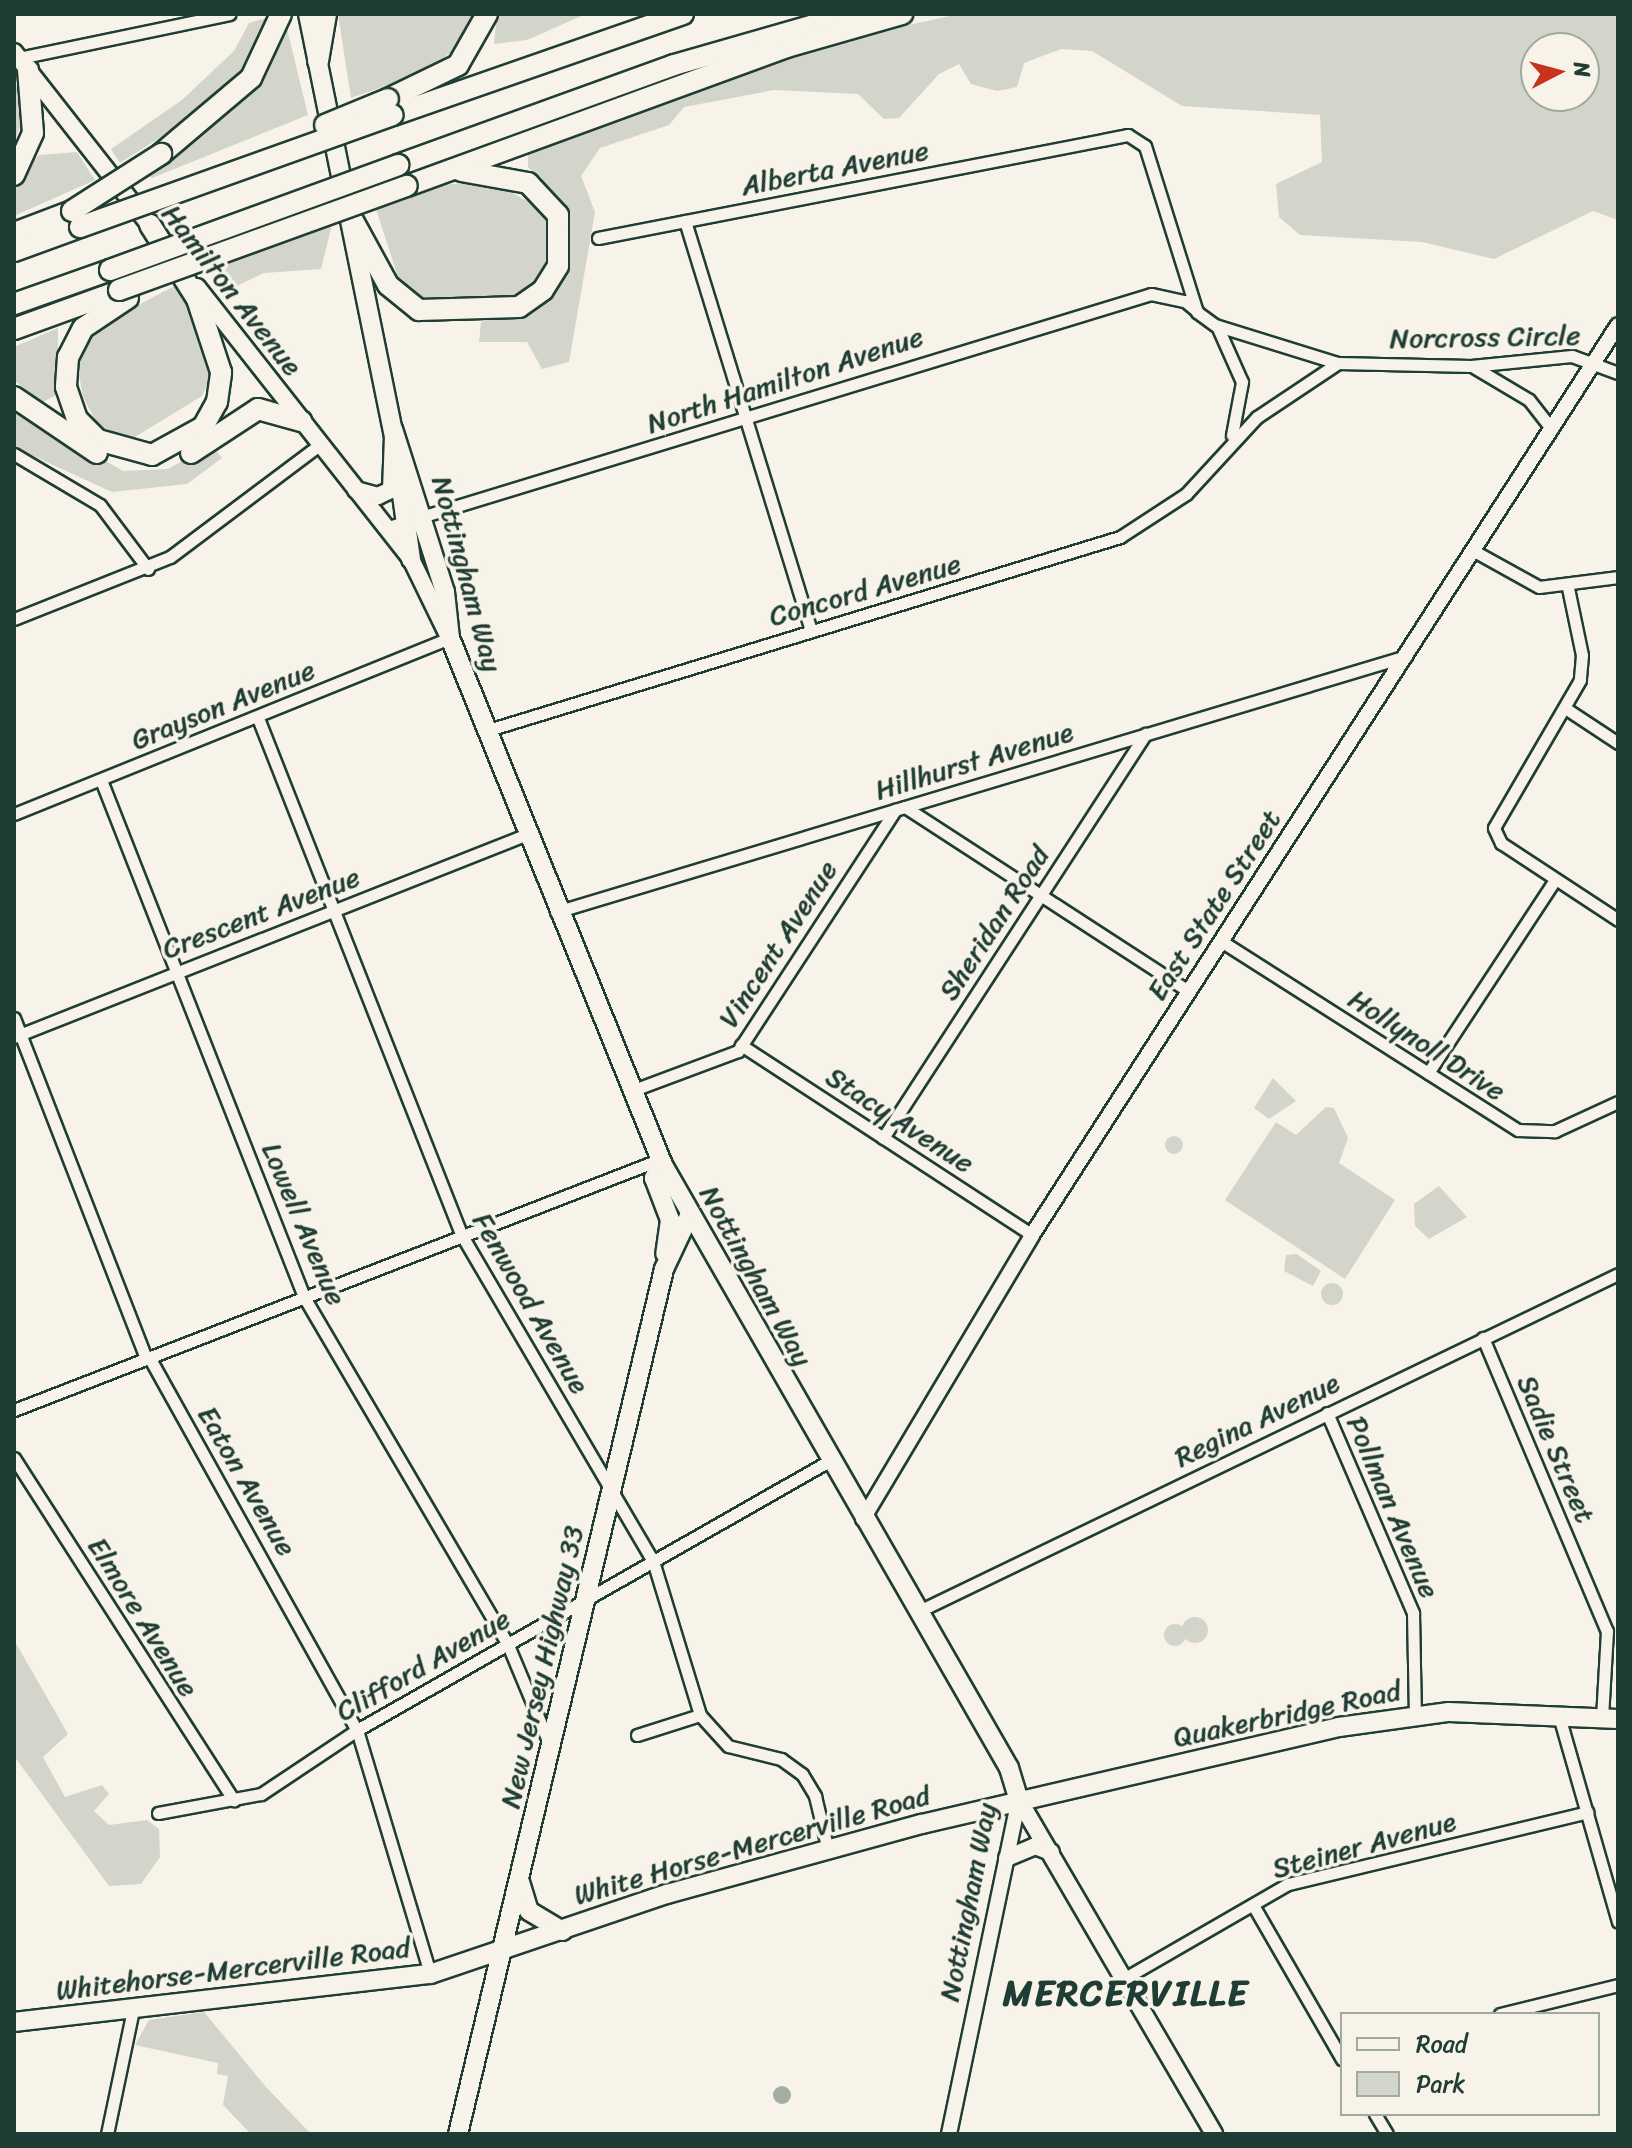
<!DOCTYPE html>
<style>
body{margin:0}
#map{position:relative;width:1632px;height:2148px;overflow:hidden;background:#f7f3e8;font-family:Sriracha,sans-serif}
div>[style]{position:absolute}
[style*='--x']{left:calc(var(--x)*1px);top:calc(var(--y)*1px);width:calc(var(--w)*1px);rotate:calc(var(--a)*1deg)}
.green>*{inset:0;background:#d3d5ca}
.round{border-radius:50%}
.water>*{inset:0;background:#a4ada3}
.roads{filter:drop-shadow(2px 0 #1f3d34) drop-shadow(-2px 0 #1f3d34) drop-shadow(0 2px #1f3d34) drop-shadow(0 -2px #1f3d34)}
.minor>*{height:11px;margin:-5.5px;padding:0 5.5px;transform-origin:5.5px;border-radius:5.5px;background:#f7f3e8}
.tertiary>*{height:14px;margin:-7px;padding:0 7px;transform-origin:7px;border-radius:7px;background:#f7f3e8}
.secondary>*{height:16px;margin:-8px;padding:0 8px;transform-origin:8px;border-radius:8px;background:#f7f3e8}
.primary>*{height:18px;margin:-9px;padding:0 9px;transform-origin:9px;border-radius:9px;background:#f7f3e8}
.motorway>*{height:20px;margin:-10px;padding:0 10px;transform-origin:10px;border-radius:10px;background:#f7f3e8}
.bridges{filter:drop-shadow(2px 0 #1f3d34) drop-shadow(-2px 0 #1f3d34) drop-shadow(0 2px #1f3d34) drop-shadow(0 -2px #1f3d34)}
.motorway-bridge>*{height:20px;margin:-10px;padding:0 10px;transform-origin:10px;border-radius:10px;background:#f7f3e8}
span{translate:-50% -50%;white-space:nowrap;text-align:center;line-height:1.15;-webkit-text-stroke:7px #f7f3e8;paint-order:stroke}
.street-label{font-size:28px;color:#1f3d34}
.district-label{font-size:36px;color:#1f3d34;font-weight:700;letter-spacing:2px}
.frame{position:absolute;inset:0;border:16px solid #1f3d34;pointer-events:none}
.legend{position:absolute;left:1340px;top:2012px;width:260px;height:104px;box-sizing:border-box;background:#f7f3e8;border:2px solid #a1aaa0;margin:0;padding:10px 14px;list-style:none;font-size:24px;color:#1f3d34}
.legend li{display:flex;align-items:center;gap:16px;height:40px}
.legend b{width:40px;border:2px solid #a1aaa0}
.north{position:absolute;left:1520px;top:32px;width:80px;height:80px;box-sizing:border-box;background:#f7f3e8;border:2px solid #a1aaa0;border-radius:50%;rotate:84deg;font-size:22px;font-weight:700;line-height:32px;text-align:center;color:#1f3d34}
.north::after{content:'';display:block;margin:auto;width:28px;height:36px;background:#c8321e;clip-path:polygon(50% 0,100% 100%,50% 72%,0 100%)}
</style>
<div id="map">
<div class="green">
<i style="clip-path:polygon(338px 14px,472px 14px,459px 46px,426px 72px,351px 98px)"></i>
<i style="clip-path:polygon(497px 14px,586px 14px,527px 40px,494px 44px)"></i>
<i style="clip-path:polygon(evenodd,959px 14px,1618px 14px,1618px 220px,1593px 211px,1494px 259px,1422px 242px,1300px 235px,1279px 217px,1276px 184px,1322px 162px,1320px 115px,1182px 106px,1092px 51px,1061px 49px,1024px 63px,1017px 87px,997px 91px,971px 84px,959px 64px,939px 74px,899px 118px,884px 119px,858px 94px,774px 90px,684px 107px,669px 125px,600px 148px,581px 176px,595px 212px,569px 362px,542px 369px,527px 342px,479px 342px,481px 322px,539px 307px,566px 260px,570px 227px,561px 200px,528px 167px,528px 154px,680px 91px,854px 37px,959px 14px,1536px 48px,1584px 48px,1584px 96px,1536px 96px,1536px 48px)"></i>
<i style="clip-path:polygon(274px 16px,252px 64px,205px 109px,120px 163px,111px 149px,182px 100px,234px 51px,249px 23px)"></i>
<i style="clip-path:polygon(286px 25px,308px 115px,152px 178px,143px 172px,213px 124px,264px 74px)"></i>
<i style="clip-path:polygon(14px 78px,26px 109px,14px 144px)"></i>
<i style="clip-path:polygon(77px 152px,95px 180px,14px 216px,14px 182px,39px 155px)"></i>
<i style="clip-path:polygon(491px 181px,545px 211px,554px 249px,543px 282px,500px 303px,416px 300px,398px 277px,376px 209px,439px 185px)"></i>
<i style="clip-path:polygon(333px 220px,321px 269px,264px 273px,224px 292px,204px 268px)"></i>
<i style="clip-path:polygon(180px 283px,212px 375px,202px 396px,130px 440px,98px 425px,83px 397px,78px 369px,89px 331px)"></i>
<i style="clip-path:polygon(58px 328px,58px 394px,41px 403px,14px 380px,14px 347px)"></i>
<i style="clip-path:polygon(14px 408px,123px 471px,168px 469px,211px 445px,222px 458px,187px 484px,112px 492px,14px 447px)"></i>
<i style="clip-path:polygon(1273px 1078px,1296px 1101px,1269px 1119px,1254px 1108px)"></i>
<i style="clip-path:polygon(1326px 1107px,1334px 1108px,1348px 1138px,1339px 1163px,1395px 1200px,1345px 1279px,1225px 1200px,1276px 1122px,1296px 1135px)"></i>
<i class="round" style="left:1165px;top:1136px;width:18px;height:18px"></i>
<i style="clip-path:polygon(1439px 1186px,1467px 1217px,1429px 1239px,1415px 1226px,1414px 1204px)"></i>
<i style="clip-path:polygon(1297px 1254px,1321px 1271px,1313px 1286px,1284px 1271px,1286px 1255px)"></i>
<i class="round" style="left:1321px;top:1283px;width:22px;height:22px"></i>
<i class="round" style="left:1182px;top:1617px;width:26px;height:26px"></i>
<i class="round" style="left:1164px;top:1624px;width:22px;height:22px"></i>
<i style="clip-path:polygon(14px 1640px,68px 1734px,43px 1757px,65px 1797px,102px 1785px,109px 1794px,94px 1811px,109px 1825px,147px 1820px,159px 1829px,160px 1857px,141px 1884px,109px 1886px,14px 1756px)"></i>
<i style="clip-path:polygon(204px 2012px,266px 2087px,311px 2134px,251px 2134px,223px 2105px,228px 2076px,217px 2074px,218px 2063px,135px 2045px,149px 2020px)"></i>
</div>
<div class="water">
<i class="round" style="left:773px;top:2086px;width:18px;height:18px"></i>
</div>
<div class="roads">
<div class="minor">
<i style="--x:19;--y:58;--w:215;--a:-11.8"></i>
<i style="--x:685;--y:221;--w:429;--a:72.9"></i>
<i style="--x:598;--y:238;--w:540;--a:-11"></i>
<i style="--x:1128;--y:135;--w:20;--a:33"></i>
<i style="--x:1145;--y:146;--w:174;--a:72.6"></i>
<i style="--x:1197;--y:312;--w:22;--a:36"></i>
<i style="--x:1215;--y:325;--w:129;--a:17.2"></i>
<i style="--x:1338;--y:363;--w:133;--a:1.3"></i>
<i style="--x:1471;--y:366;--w:101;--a:-5.7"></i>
<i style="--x:1572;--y:356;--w:49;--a:20.3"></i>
<i style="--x:1218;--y:328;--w:59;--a:66"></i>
<i style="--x:1242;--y:382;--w:54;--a:100.7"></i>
<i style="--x:1472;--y:366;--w:66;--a:30.8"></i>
<i style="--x:1529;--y:400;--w:37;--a:52"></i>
<i style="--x:14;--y:454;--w:100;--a:30.7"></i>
<i style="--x:100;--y:505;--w:80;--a:53.1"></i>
<i style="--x:385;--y:528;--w:801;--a:-16.99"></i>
<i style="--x:1151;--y:294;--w:35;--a:12"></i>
<i style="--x:1185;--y:301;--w:16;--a:40"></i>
<i style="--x:1474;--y:551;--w:74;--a:29"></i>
<i style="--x:1539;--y:587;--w:80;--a:-7.2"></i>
<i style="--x:1568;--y:588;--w:68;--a:78.2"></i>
<i style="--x:1582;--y:655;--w:25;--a:95"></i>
<i style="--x:1580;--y:680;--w:171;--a:120.2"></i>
<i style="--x:1494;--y:828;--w:17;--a:65"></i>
<i style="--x:1501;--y:843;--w:140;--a:33.3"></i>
<i style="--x:14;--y:619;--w:168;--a:-21.7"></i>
<i style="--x:170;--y:557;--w:186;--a:-36.9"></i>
<i style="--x:1565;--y:708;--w:64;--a:33.4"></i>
<i style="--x:258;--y:718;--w:554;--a:68.52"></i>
<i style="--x:461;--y:1234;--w:379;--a:59.6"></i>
<i style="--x:653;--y:1561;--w:161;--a:73"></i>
<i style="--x:700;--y:1715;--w:42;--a:47.9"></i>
<i style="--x:728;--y:1746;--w:55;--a:13.8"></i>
<i style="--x:781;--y:1759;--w:26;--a:36"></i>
<i style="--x:802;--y:1774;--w:26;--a:59"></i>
<i style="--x:815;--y:1796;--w:56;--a:76.5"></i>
<i style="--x:485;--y:731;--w:664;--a:-16.99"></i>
<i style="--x:1120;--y:537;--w:79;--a:-33.1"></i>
<i style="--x:1186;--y:494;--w:105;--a:-47.3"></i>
<i style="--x:1257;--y:417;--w:97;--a:-33.7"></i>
<i style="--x:101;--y:780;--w:555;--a:68.56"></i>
<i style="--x:304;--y:1297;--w:403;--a:59.6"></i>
<i style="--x:508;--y:1645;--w:112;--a:67.3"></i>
<i style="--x:905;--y:807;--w:338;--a:33"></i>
<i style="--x:14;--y:814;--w:470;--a:-22"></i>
<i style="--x:556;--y:912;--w:888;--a:-16.76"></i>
<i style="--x:1221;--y:941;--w:352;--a:32.5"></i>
<i style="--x:1518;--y:1130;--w:37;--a:2"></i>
<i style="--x:1555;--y:1131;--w:69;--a:-24.7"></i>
<i style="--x:14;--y:1018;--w:365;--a:68.8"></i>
<i style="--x:14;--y:1037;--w:549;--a:-21.57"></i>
<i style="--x:741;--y:1045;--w:348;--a:33.1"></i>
<i style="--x:1428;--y:1073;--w:231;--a:-56.7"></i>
<i style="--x:631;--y:1091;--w:114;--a:-20.5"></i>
<i style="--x:738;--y:1051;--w:288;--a:-56.9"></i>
<i style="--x:883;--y:1138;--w:482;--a:-57"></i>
<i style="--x:1483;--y:1338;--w:318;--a:67.1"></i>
<i style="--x:1607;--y:1631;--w:87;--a:93.3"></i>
<i style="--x:149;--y:1357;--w:427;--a:60.9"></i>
<i style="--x:357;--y:1730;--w:255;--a:73.3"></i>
<i style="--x:14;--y:1410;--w:694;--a:-21.2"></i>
<i style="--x:1327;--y:1413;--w:218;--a:66.7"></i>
<i style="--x:1413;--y:1613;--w:101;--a:88.9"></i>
<i style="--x:14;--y:1458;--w:407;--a:57.3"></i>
<i style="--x:917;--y:1612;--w:778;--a:-25.74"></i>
<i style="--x:1559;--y:1716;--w:214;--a:74"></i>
<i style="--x:637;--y:1735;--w:66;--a:-17.6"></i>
<i style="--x:158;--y:1813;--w:105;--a:-10.5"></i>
<i style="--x:261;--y:1794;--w:115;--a:-33.7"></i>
<i style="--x:357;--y:1730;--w:543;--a:-29.68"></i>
<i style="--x:1253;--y:1905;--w:178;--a:60"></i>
<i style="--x:1125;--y:1978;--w:188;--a:-30"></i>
<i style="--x:1288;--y:1884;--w:308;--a:-13.5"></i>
<i style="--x:1500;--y:2014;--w:122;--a:-13.8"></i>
<i style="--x:1375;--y:2114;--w:23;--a:59"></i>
<i style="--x:107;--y:2134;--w:127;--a:-78.2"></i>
</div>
<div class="tertiary">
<i style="--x:863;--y:1519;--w:330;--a:-59.2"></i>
<i style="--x:1032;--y:1235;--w:1082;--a:-57.22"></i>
<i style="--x:949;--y:2134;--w:341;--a:-78.2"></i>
</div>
<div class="secondary">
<i style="--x:14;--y:52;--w:230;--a:51.9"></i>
<i style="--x:197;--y:287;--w:346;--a:51.8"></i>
<i style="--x:411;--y:559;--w:82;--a:64.1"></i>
<i style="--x:356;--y:490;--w:23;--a:15"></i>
<i style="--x:378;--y:496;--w:14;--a:-25"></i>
<i style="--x:391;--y:490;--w:55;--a:-87.9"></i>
<i style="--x:1019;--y:1800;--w:387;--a:59.7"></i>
<i style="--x:1007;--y:1858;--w:30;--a:-23"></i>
<i style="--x:1035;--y:1846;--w:17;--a:21"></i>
</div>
<div class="primary">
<i style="--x:308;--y:14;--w:437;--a:78.5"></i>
<i style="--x:393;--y:429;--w:171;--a:72.3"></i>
<i style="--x:445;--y:592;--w:46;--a:83.8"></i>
<i style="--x:450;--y:638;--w:568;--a:67.99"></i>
<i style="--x:663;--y:1165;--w:695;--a:60.15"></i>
<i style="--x:1009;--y:1768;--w:34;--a:73"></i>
<i style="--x:398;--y:467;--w:93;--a:82"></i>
<i style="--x:663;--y:1165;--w:16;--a:125"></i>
<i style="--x:654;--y:1178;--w:45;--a:69.1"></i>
<i style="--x:670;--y:1220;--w:34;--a:98"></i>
<i style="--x:520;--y:1882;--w:30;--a:73"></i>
<i style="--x:529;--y:1911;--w:39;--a:31"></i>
<i style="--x:14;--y:2022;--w:419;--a:-6.6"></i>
<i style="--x:430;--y:1974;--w:250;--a:-18.7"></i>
<i style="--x:667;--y:1894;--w:264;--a:-15.4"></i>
<i style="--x:922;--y:1824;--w:428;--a:-13.1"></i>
<i style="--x:1339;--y:1727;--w:111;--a:-7.8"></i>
<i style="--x:1449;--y:1712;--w:169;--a:2.4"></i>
<i style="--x:458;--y:2134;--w:889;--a:-76.6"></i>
<i style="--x:664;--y:1269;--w:59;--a:-64.7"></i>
</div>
<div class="motorway">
<i style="--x:318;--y:61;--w:48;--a:-80.3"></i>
<i style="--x:388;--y:99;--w:78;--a:-25.9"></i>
<i style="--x:458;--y:65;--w:59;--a:-60.4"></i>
<i style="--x:393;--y:115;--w:307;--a:-19.2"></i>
<i style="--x:161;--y:154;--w:118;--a:-40.2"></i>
<i style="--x:251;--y:78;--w:71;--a:-64.9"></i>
<i style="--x:398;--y:165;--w:294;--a:-19.9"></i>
<i style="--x:674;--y:65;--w:185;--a:-16"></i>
<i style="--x:14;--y:175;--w:46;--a:-65.7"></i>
<i style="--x:33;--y:133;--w:63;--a:-94.5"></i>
<i style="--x:407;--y:186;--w:405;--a:-20.1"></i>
<i style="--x:787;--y:47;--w:120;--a:-16"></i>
<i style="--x:351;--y:217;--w:77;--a:61.4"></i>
<i style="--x:388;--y:285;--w:40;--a:39"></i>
<i style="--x:419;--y:310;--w:100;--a:-1.7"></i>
<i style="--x:519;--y:307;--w:29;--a:-35"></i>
<i style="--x:543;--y:290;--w:28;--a:-58"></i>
<i style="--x:558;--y:266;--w:51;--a:-90"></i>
<i style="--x:558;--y:215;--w:44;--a:-133.2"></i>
<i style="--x:528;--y:183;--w:68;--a:-169.8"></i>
<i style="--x:14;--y:233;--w:62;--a:-20.8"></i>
<i style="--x:14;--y:251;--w:70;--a:-20"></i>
<i style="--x:128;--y:298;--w:54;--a:146.3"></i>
<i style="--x:83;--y:328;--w:33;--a:117"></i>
<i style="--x:68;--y:357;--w:30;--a:94"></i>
<i style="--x:66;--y:387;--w:34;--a:71"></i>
<i style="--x:77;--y:419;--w:30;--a:45"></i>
<i style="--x:98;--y:440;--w:56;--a:15.5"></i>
<i style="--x:152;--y:455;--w:58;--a:-28.8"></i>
<i style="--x:203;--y:427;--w:29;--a:-61"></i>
<i style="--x:217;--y:402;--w:30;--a:-82"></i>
<i style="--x:221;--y:372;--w:77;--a:-108.2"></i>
<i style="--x:197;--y:299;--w:88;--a:-122.4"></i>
<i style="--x:14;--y:304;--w:102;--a:-19.5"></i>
<i style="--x:14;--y:329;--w:112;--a:-19.9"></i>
<i style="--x:14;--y:397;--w:100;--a:34"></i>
<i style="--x:191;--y:453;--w:80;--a:-33.3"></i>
<i style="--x:258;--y:409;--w:45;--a:15.6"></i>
</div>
</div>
<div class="bridges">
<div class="motorway-bridge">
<i style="--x:325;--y:125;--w:68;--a:-22.4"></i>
<i style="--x:72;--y:211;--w:106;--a:-32.6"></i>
<i style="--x:80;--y:227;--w:332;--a:-19.7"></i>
<i style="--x:110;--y:270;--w:307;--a:-20"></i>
<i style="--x:119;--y:290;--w:306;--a:-19.9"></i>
</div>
</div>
<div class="street-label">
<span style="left:835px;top:168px;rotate:-11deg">Alberta Avenue</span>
<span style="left:232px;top:290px;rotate:52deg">Hamilton Avenue</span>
<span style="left:1485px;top:337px;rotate:-1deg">Norcross Circle</span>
<span style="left:785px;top:380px;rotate:-18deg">North Hamilton Avenue</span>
<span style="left:467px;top:574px;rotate:75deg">Nottingham Way</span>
<span style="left:865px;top:590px;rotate:-16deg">Concord Avenue</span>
<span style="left:223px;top:705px;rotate:-22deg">Grayson Avenue</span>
<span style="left:974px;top:761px;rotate:-17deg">Hillhurst Avenue</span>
<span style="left:1214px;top:905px;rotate:-57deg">East State Street</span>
<span style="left:261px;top:913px;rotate:-21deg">Crescent Avenue</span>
<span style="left:994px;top:923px;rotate:-57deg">Sheridan Road</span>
<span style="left:778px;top:944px;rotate:-57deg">Vincent Avenue</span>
<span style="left:1427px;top:1045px;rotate:33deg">Hollynoll Drive</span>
<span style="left:900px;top:1120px;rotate:33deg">Stacy Avenue</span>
<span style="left:304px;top:1224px;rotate:67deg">Lowell Avenue</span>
<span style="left:756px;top:1276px;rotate:61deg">Nottingham Way</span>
<span style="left:531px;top:1303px;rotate:60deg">Fenwood Avenue</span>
<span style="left:1257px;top:1420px;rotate:-26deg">Regina Avenue</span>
<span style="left:1556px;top:1449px;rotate:67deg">Sadie Street</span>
<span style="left:247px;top:1481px;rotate:60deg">Eaton Avenue</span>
<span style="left:1393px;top:1507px;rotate:67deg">Pollman Avenue</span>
<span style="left:143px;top:1617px;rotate:58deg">Elmore Avenue</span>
<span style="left:423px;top:1665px;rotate:-30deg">Clifford Avenue</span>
<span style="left:542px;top:1667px;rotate:-77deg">New Jersey Highway 33</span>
<span style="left:1287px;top:1714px;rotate:-12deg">Quakerbridge Road</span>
<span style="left:752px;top:1845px;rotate:-16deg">White Horse-Mercerville Road</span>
<span style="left:1364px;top:1845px;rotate:-15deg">Steiner Avenue</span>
<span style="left:968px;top:1902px;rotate:-79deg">Nottingham Way</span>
<span style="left:233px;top:1969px;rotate:-7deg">Whitehorse-Mercerville Road</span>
</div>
<div class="district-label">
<span style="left:1126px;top:1994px">MERCERVILLE</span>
</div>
<div class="frame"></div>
<ul class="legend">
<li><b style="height:10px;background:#f7f3e8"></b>Road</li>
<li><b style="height:22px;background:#d3d5ca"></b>Park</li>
</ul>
<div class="north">N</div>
</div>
